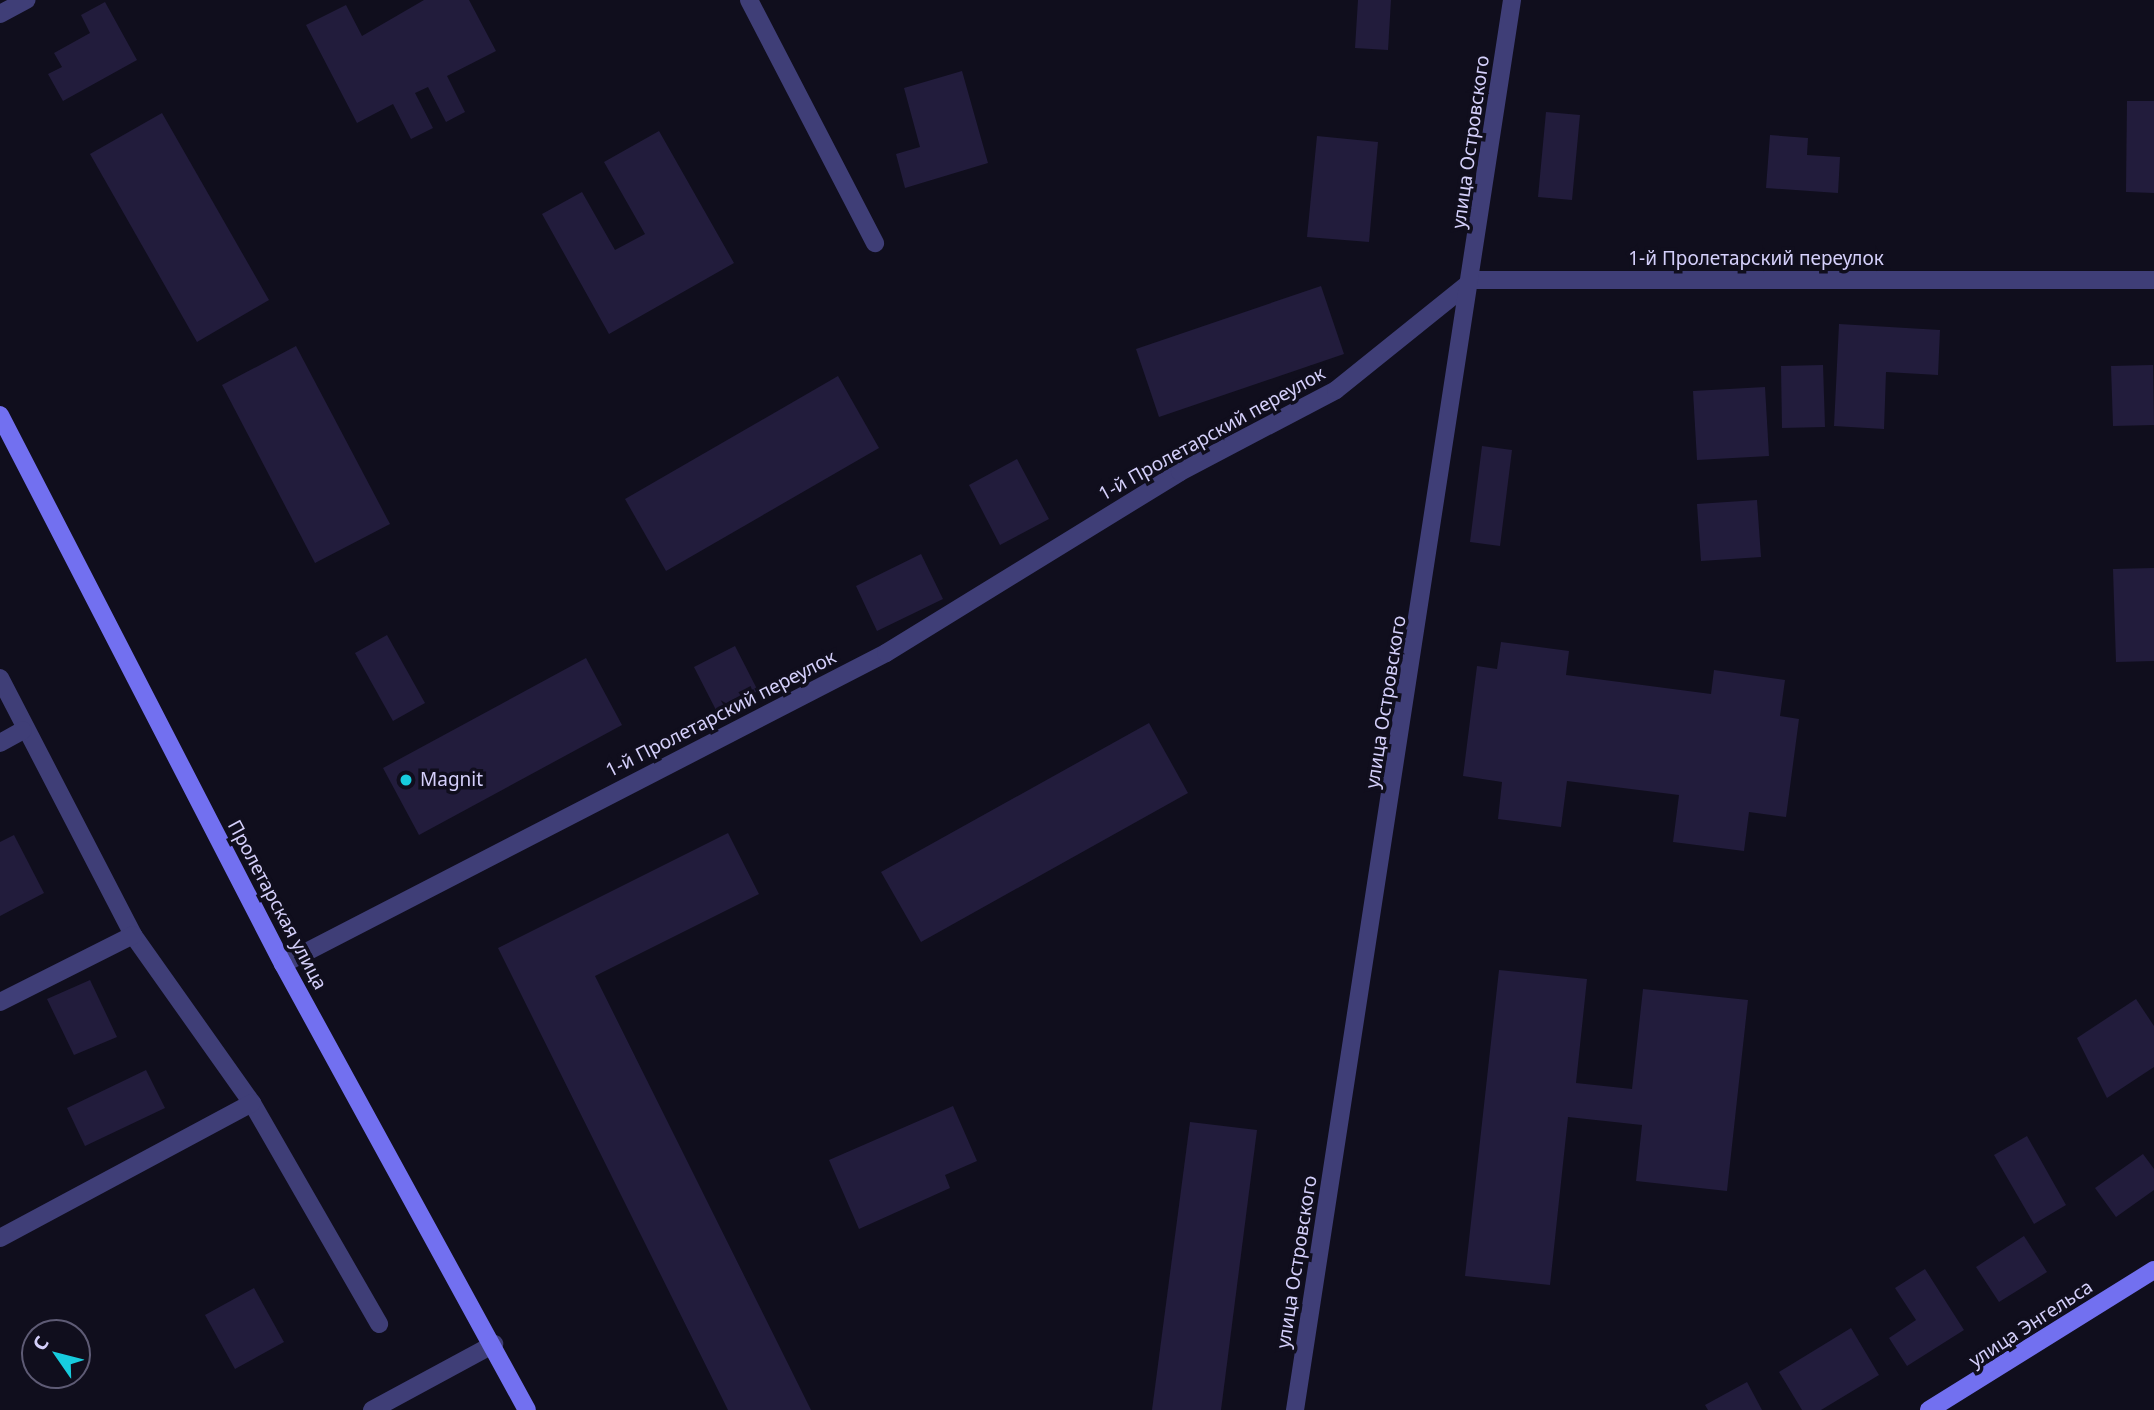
<!DOCTYPE html>
<meta charset="utf-8">
<style>
body{margin:0}
#map{position:relative;width:2154px;height:1410px;overflow:hidden;background:#100e1d;font-family:"Noto Sans",sans-serif}
div>[style]{position:absolute}
[style*='--x']{left:calc(var(--x)*1px);top:calc(var(--y)*1px);width:calc(var(--w)*1px);rotate:calc(var(--a)*1deg)}
.building>*{inset:0;background:#221c3c}
.lane>*{height:18px;margin:-9px;padding:0 9px;transform-origin:9px;border-radius:9px;background:#3f3e77}
.street>*{height:18px;margin:-9px;padding:0 9px;transform-origin:9px;border-radius:9px;background:#3f3e77}
.secondary>*{height:18px;margin:-9px;padding:0 9px;transform-origin:9px;border-radius:9px;background:#7270f0}
.dots>*{width:19px;height:19px;translate:-50% -50%;box-sizing:border-box;border:4px solid #100e1d;border-radius:50%}
span{translate:-50% -50%;white-space:nowrap;text-align:center;line-height:1.15;-webkit-text-stroke:7px #100e1d;paint-order:stroke}
.street-label{font-size:19px;color:#d4cffa}
.poi-label{font-size:19px;color:#d4cffa}
.left{translate:0 -50%;text-align:left}
.north{position:absolute;left:21px;top:1319px;width:70px;height:70px;box-sizing:border-box;background:#100e1d;border:2px solid #5e5b75;border-radius:50%;rotate:305deg;font-size:19px;font-weight:700;line-height:28px;text-align:center;color:#d4cffa}
.north::after{content:'';display:block;margin:auto;width:24px;height:32px;background:#17ccde;clip-path:polygon(50% 0,100% 100%,50% 72%,0 100%)}
</style>
<div id="map">
<div class="building">
<i style="clip-path:polygon(424px 0,469px 0,496px 51px,447px 76px,465px 112px,446px 122px,428px 87px,415px 93px,433px 128px,411px 139px,393px 104px,357px 123px,306px 25px,346px 5px,362px 36px)"></i>
<i style="clip-path:polygon(1358px 0,1391px 0,1388px 50px,1355px 48px)"></i>
<i style="clip-path:polygon(105px 2px,137px 60px,63px 101px,48px 74px,62px 67px,54px 53px,90px 33px,81px 15px)"></i>
<i style="clip-path:polygon(962px 71px,988px 163px,905px 188px,896px 154px,920px 147px,904px 88px)"></i>
<i style="clip-path:polygon(2127px 101px,2154px 101px,2154px 193px,2126px 192px)"></i>
<i style="clip-path:polygon(1546px 112px,1580px 115px,1572px 200px,1538px 197px)"></i>
<i style="clip-path:polygon(162px 113px,269px 300px,197px 342px,90px 154px)"></i>
<i style="clip-path:polygon(659px 131px,734px 263px,609px 334px,542px 214px,582px 192px,615px 250px,645px 234px,604px 162px)"></i>
<i style="clip-path:polygon(1770px 135px,1808px 138px,1807px 155px,1840px 157px,1838px 193px,1766px 188px)"></i>
<i style="clip-path:polygon(1317px 136px,1378px 142px,1369px 242px,1307px 237px)"></i>
<i style="clip-path:polygon(1321px 286px,1344px 354px,1159px 417px,1136px 349px)"></i>
<i style="clip-path:polygon(1839px 324px,1940px 330px,1938px 375px,1886px 372px,1884px 429px,1834px 426px)"></i>
<i style="clip-path:polygon(296px 346px,390px 524px,315px 563px,222px 385px)"></i>
<i style="clip-path:polygon(1823px 365px,1825px 427px,1782px 428px,1781px 366px)"></i>
<i style="clip-path:polygon(2153px 365px,2154px 425px,2113px 426px,2111px 366px)"></i>
<i style="clip-path:polygon(838px 376px,879px 448px,666px 571px,625px 499px)"></i>
<i style="clip-path:polygon(1765px 387px,1769px 456px,1697px 460px,1693px 391px)"></i>
<i style="clip-path:polygon(1482px 446px,1512px 450px,1500px 546px,1470px 542px)"></i>
<i style="clip-path:polygon(1017px 459px,1049px 519px,1000px 545px,969px 485px)"></i>
<i style="clip-path:polygon(1757px 500px,1761px 557px,1701px 561px,1697px 504px)"></i>
<i style="clip-path:polygon(921px 554px,943px 599px,877px 631px,856px 586px)"></i>
<i style="clip-path:polygon(2154px 568px,2154px 661px,2116px 662px,2113px 569px)"></i>
<i style="clip-path:polygon(387px 635px,425px 703px,393px 721px,355px 653px)"></i>
<i style="clip-path:polygon(1501px 642px,1569px 651px,1566px 675px,1711px 694px,1714px 670px,1785px 680px,1780px 716px,1799px 719px,1786px 817px,1749px 812px,1744px 851px,1673px 842px,1679px 795px,1567px 781px,1561px 827px,1498px 819px,1502px 782px,1463px 776px,1477px 666px,1497px 669px)"></i>
<i style="clip-path:polygon(735px 646px,758px 691px,717px 712px,694px 667px)"></i>
<i style="clip-path:polygon(586px 658px,622px 725px,419px 835px,383px 768px)"></i>
<i style="clip-path:polygon(1149px 723px,1188px 793px,921px 942px,881px 872px)"></i>
<i style="clip-path:polygon(728px 833px,759px 894px,595px 976px,811px 1410px,728px 1410px,498px 948px)"></i>
<i style="clip-path:polygon(14px 835px,44px 893px,0 916px,0 842px)"></i>
<i style="clip-path:polygon(1499px 970px,1587px 979px,1576px 1083px,1632px 1089px,1643px 989px,1748px 1000px,1727px 1191px,1636px 1181px,1642px 1125px,1568px 1117px,1550px 1285px,1465px 1276px)"></i>
<i style="clip-path:polygon(90px 980px,117px 1037px,74px 1055px,47px 999px)"></i>
<i style="clip-path:polygon(2136px 999px,2154px 1026px,2154px 1067px,2107px 1098px,2077px 1038px)"></i>
<i style="clip-path:polygon(146px 1070px,165px 1108px,85px 1146px,67px 1108px)"></i>
<i style="clip-path:polygon(953px 1106px,977px 1161px,945px 1175px,950px 1188px,859px 1229px,829px 1160px)"></i>
<i style="clip-path:polygon(1190px 1122px,1257px 1130px,1221px 1410px,1152px 1410px)"></i>
<i style="clip-path:polygon(2027px 1136px,2066px 1205px,2034px 1224px,1994px 1155px)"></i>
<i style="clip-path:polygon(2143px 1154px,2154px 1169px,2154px 1190px,2116px 1217px,2095px 1188px)"></i>
<i style="clip-path:polygon(2024px 1236px,2047px 1272px,1999px 1302px,1976px 1267px)"></i>
<i style="clip-path:polygon(1925px 1269px,1964px 1330px,1907px 1366px,1889px 1338px,1916px 1320px,1895px 1288px)"></i>
<i style="clip-path:polygon(254px 1288px,284px 1342px,235px 1369px,205px 1315px)"></i>
<i style="clip-path:polygon(1851px 1328px,1879px 1375px,1821px 1410px,1802px 1410px,1779px 1372px)"></i>
<i style="clip-path:polygon(1747px 1382px,1762px 1410px,1708px 1410px,1705px 1405px)"></i>
</div>
<div class="lane">
<i style="--x:749;--y:0;--w:274;--a:62.6"></i>
<i style="--x:0;--y:678;--w:289;--a:62.6"></i>
<i style="--x:133;--y:935;--w:206;--a:54.7"></i>
<i style="--x:252;--y:1103;--w:255;--a:60.1"></i>
<i style="--x:0;--y:743;--w:26;--a:-29"></i>
<i style="--x:0;--y:1002;--w:149;--a:-26.7"></i>
<i style="--x:0;--y:1238;--w:286;--a:-28.2"></i>
</div>
<div class="street">
<i style="--x:0;--y:14;--w:30;--a:-28"></i>
<i style="--x:283;--y:964;--w:678;--a:-27.28"></i>
<i style="--x:886;--y:653;--w:345;--a:-31.6"></i>
<i style="--x:1180;--y:472;--w:176;--a:-27.7"></i>
<i style="--x:1336;--y:390;--w:176;--a:-38.8"></i>
<i style="--x:1473;--y:280;--w:681;--a:0"></i>
<i style="--x:372;--y:1410;--w:139;--a:-28.4"></i>
<i style="--x:1295;--y:1410;--w:1427;--a:-81.25"></i>
</div>
<div class="secondary">
<i style="--x:0;--y:415;--w:618;--a:62.73"></i>
<i style="--x:283;--y:964;--w:508;--a:61.32"></i>
<i style="--x:1929;--y:1410;--w:265;--a:-31.9"></i>
</div>
<div class="dots">
<i style="left:406px;top:780px;background:#17ccde"></i>
</div>
<div class="street-label">
<span style="left:1471px;top:142px;rotate:-82deg">улица Островского</span>
<span style="left:1756px;top:259px">1-й Пролетарский переулок</span>
<span style="left:1212px;top:434px;rotate:-29deg">1-й Пролетарский переулок</span>
<span style="left:1386px;top:702px;rotate:-81deg">улица Островского</span>
<span style="left:721px;top:714px;rotate:-27deg">1-й Пролетарский переулок</span>
<span style="left:277px;top:905px;rotate:62deg">Пролетарская улица</span>
<span style="left:1297px;top:1262px;rotate:-81deg">улица Островского</span>
<span style="left:2031px;top:1324px;rotate:-33deg">улица Энгельса</span>
</div>
<div class="poi-label">
<span class="left" style="left:420px;top:780px">Magnit</span>
</div>
<div class="north">С</div>
</div>
